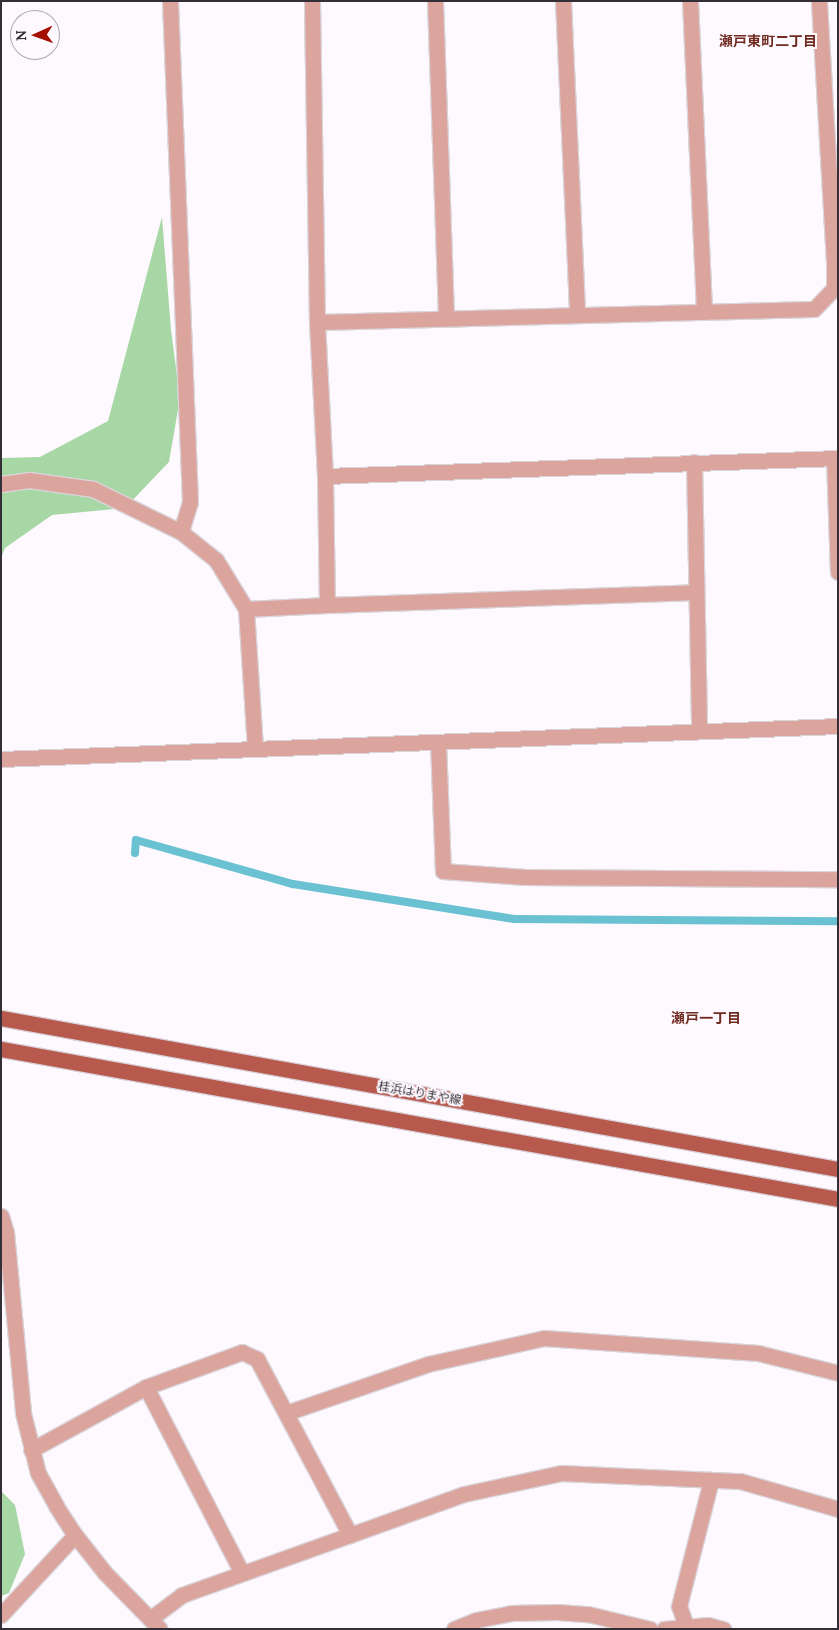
<!DOCTYPE html>
<meta charset="utf-8">
<style>
body{margin:0}
#map{position:relative;width:839px;height:1630px;overflow:hidden;background:#fef8ff;font-family:Lora,"Noto Sans JP",serif}
div>[style]{position:absolute}
[style*='--x']{left:calc(var(--x)*1px);top:calc(var(--y)*1px);width:calc(var(--w)*1px);rotate:calc(var(--a)*1deg)}
.green>*{inset:0;background:#a7d7a4}
.stream>*{height:8px;margin:-4px;padding:0 4px;transform-origin:4px;border-radius:4px;background:#69c1d1}
.roads{filter:drop-shadow(1px 0 #dad4db) drop-shadow(-1px 0 #dad4db) drop-shadow(0 1px #dad4db) drop-shadow(0 -1px #dad4db)}
.minor>*{height:15px;margin:-7.5px;padding:0 7.5px;transform-origin:7.5px;border-radius:7.5px;background:#dba59d}
.major>*{height:15px;margin:-7.5px;padding:0 7.5px;transform-origin:7.5px;border-radius:7.5px;background:#b8594e}
span{translate:-50% -50%;white-space:nowrap;text-align:center;line-height:1.15;-webkit-text-stroke:4px #fef8ff;paint-order:stroke}
.street-label{font-size:12px;color:#342f36}
.neighbourhood-label{font-size:14px;color:#6f2b20;font-weight:700}
.frame{position:absolute;inset:0;border:2px solid #342f36;pointer-events:none}
.north{position:absolute;left:10px;top:10px;width:50px;height:50px;box-sizing:border-box;background:#fef8ff;border:1px solid #ada8af;border-radius:50%;rotate:268deg;font-size:14px;font-weight:700;line-height:20px;text-align:center;color:#342f36}
.north::after{content:'';display:block;margin:auto;width:18px;height:22px;background:#a30f00;clip-path:polygon(50% 0,100% 100%,50% 72%,0 100%)}
</style>
<div id="map">
<div class="green">
<i style="clip-path:polygon(162px 217px,171px 330px,180px 398px,169px 462px,125px 508px,52px 515px,5px 548px,1px 558px,1px 458px,40px 457px,108px 421px)"></i>
<i style="clip-path:polygon(1px 1491px,15px 1505px,25px 1554px,9px 1593px,1px 1596px)"></i>
</div>
<div class="stream">
<i style="--x:135;--y:853;--w:13;--a:-86"></i>
<i style="--x:136;--y:840;--w:163;--a:15.7"></i>
<i style="--x:293;--y:884;--w:224;--a:9"></i>
<i style="--x:514;--y:919;--w:324;--a:0.4"></i>
</div>
<div class="roads">
<div class="minor">
<i style="--x:170;--y:1;--w:501;--a:87.71"></i>
<i style="--x:190;--y:502;--w:31;--a:107"></i>
<i style="--x:435;--y:1;--w:317;--a:88"></i>
<i style="--x:563;--y:1;--w:314;--a:87.4"></i>
<i style="--x:690;--y:1;--w:311;--a:87.4"></i>
<i style="--x:317;--y:322;--w:497;--a:-1.5"></i>
<i style="--x:814;--y:309;--w:29;--a:-46"></i>
<i style="--x:834;--y:288;--w:26;--a:-90"></i>
<i style="--x:834;--y:262;--w:261;--a:-93.3"></i>
<i style="--x:834;--y:458;--w:114;--a:88"></i>
<i style="--x:694;--y:462;--w:269;--a:88.9"></i>
<i style="--x:325;--y:476;--w:513;--a:-2.01"></i>
<i style="--x:1;--y:484;--w:28;--a:-8"></i>
<i style="--x:29;--y:480;--w:65;--a:8"></i>
<i style="--x:93;--y:489;--w:98;--a:26"></i>
<i style="--x:181;--y:532;--w:45;--a:38.7"></i>
<i style="--x:216;--y:560;--w:57;--a:58.5"></i>
<i style="--x:246;--y:609;--w:140;--a:86.3"></i>
<i style="--x:327;--y:605;--w:369;--a:-2"></i>
<i style="--x:246;--y:609;--w:81;--a:-2.8"></i>
<i style="--x:327;--y:605;--w:129;--a:-90.9"></i>
<i style="--x:325;--y:476;--w:154;--a:-93"></i>
<i style="--x:317;--y:322;--w:321;--a:-90.9"></i>
<i style="--x:438;--y:742;--w:129;--a:87.8"></i>
<i style="--x:443;--y:871;--w:82;--a:4.2"></i>
<i style="--x:525;--y:877;--w:313;--a:0.4"></i>
<i style="--x:1;--y:759;--w:838;--a:-2.26"></i>
<i style="--x:1;--y:1216;--w:17;--a:73"></i>
<i style="--x:6;--y:1232;--w:182;--a:84.6"></i>
<i style="--x:23;--y:1413;--w:62;--a:76"></i>
<i style="--x:38;--y:1473;--w:38;--a:61"></i>
<i style="--x:56;--y:1506;--w:35;--a:57"></i>
<i style="--x:75;--y:1535;--w:48;--a:51.7"></i>
<i style="--x:105;--y:1573;--w:78;--a:45.5"></i>
<i style="--x:146;--y:1387;--w:209;--a:62.7"></i>
<i style="--x:286;--y:1413;--w:150;--a:-19"></i>
<i style="--x:428;--y:1364;--w:119;--a:-12.6"></i>
<i style="--x:544;--y:1338;--w:215;--a:4"></i>
<i style="--x:758;--y:1353;--w:82;--a:14"></i>
<i style="--x:31;--y:1450;--w:131;--a:-28.7"></i>
<i style="--x:146;--y:1387;--w:102;--a:-20"></i>
<i style="--x:242;--y:1352;--w:17;--a:25"></i>
<i style="--x:257;--y:1359;--w:199;--a:62.1"></i>
<i style="--x:1;--y:1615;--w:109;--a:-47.2"></i>
<i style="--x:150;--y:1619;--w:40;--a:-37"></i>
<i style="--x:182;--y:1595;--w:178;--a:-19.7"></i>
<i style="--x:350;--y:1535;--w:121;--a:-19.8"></i>
<i style="--x:464;--y:1494;--w:99;--a:-12.2"></i>
<i style="--x:561;--y:1473;--w:179;--a:2.6"></i>
<i style="--x:740;--y:1481;--w:102;--a:15.9"></i>
<i style="--x:454;--y:1629;--w:24;--a:-22"></i>
<i style="--x:476;--y:1620;--w:36;--a:-11"></i>
<i style="--x:511;--y:1613;--w:46;--a:-1.2"></i>
<i style="--x:557;--y:1612;--w:31;--a:4"></i>
<i style="--x:588;--y:1614;--w:64;--a:13.6"></i>
<i style="--x:664;--y:1629;--w:44;--a:-5.2"></i>
<i style="--x:708;--y:1625;--w:16;--a:15"></i>
<i style="--x:687;--y:1629;--w:24;--a:-109"></i>
<i style="--x:679;--y:1606;--w:130;--a:-75.7"></i>
</div>
<div class="major">
<i style="--x:1;--y:1018;--w:851;--a:10.23"></i>
<i style="--x:1;--y:1049;--w:850;--a:10.16"></i>
</div>
</div>
<div class="street-label">
<span style="left:420px;top:1093px;rotate:10deg">桂浜はりまや線</span>
</div>
<div class="neighbourhood-label">
<span style="left:768px;top:41px">瀬戸東町二丁目</span>
<span style="left:706px;top:1018px">瀬戸一丁目</span>
</div>
<div class="frame"></div>
<div class="north">N</div>
</div>
